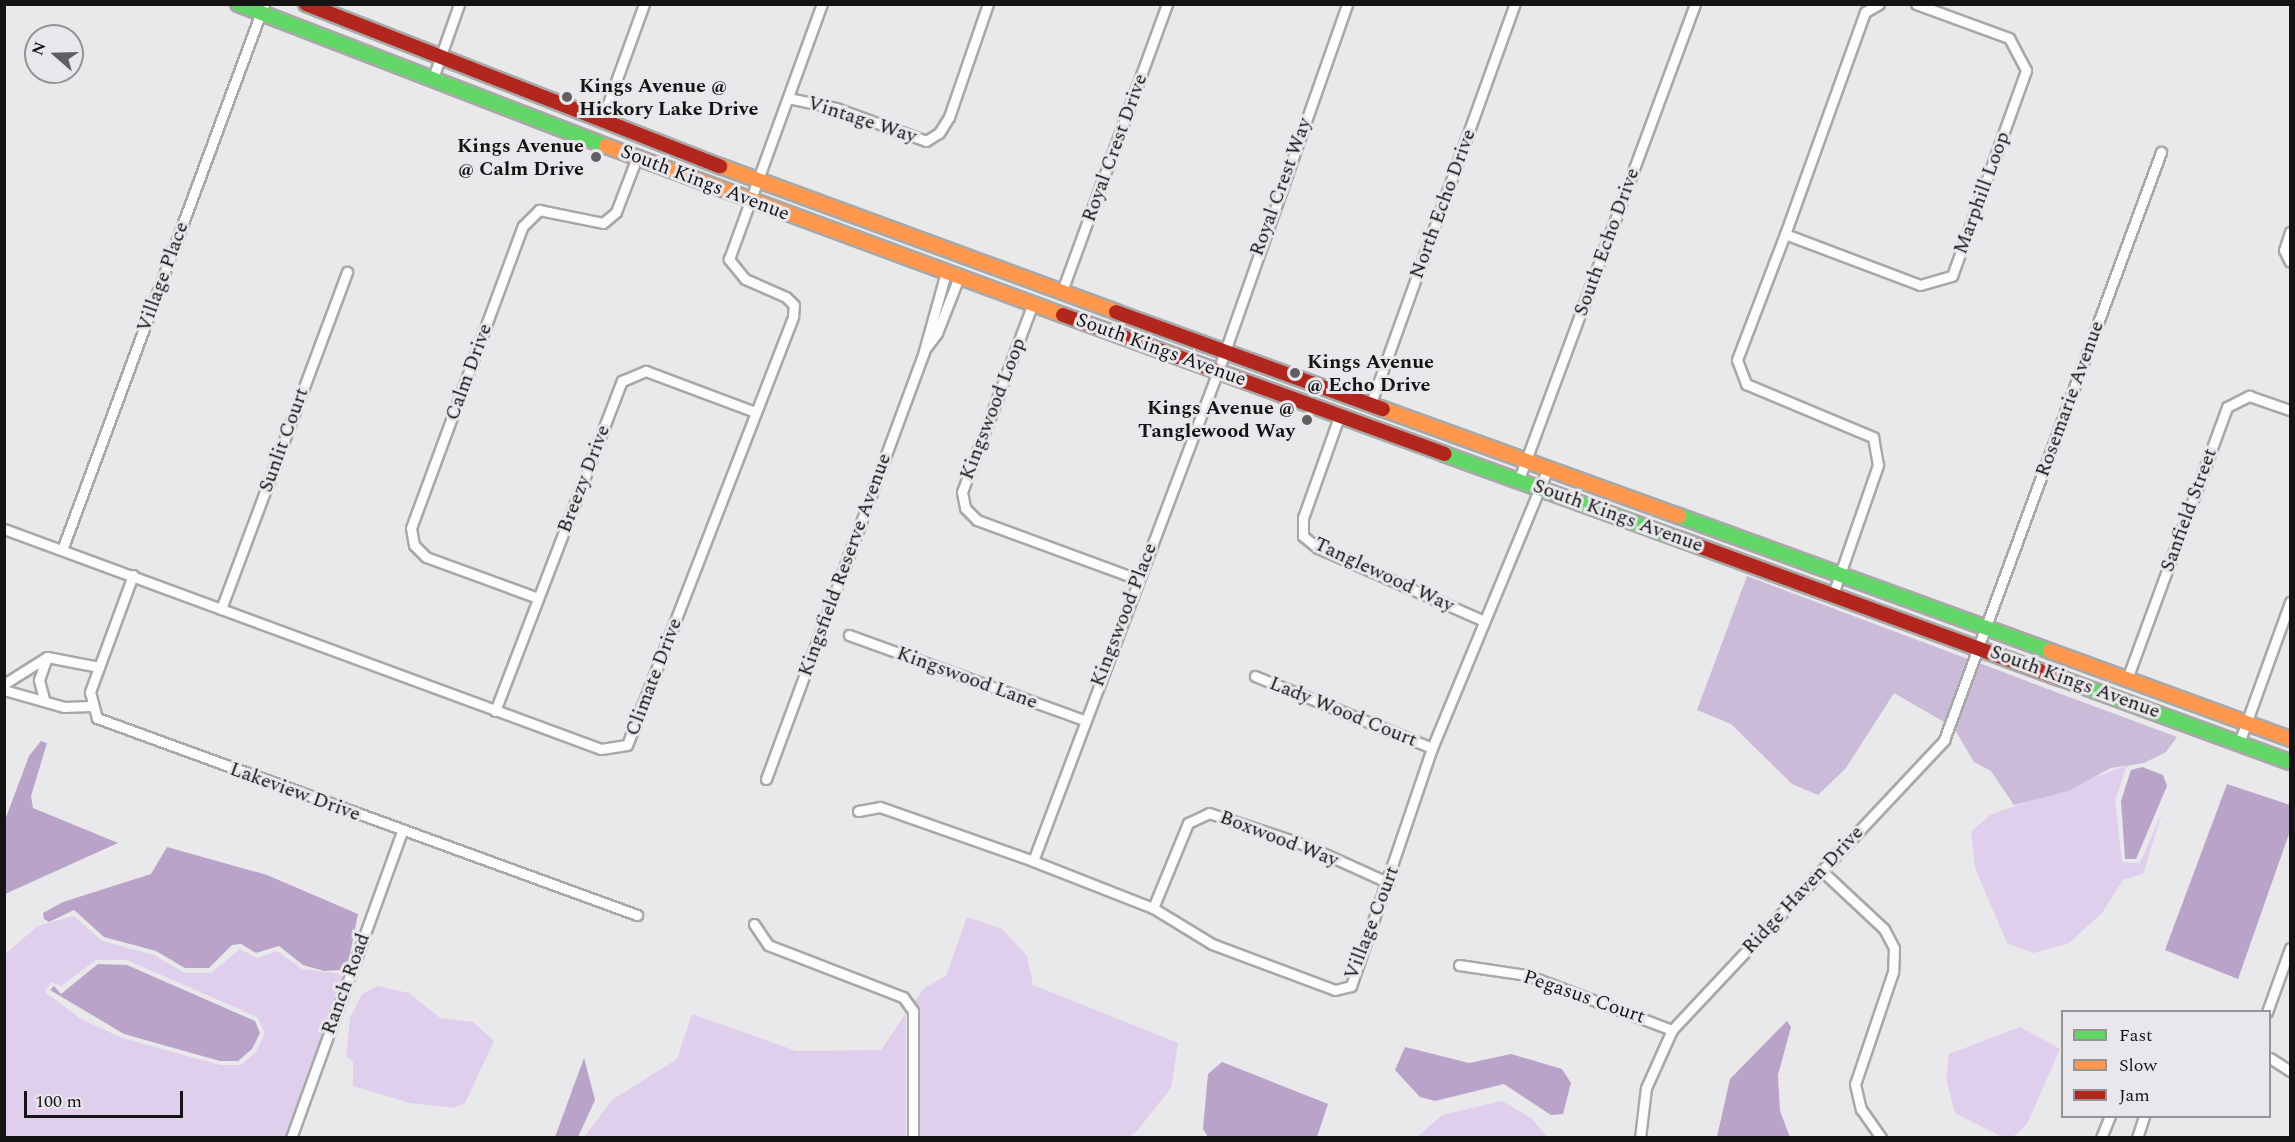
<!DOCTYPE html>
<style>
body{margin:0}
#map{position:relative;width:2295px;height:1142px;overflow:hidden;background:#e9e8ea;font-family:Spectral,serif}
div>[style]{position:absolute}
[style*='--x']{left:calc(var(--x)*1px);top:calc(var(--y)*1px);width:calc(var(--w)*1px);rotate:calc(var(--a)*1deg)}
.green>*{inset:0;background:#e0ceed}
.forest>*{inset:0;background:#cbbad8}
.water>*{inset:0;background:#baa3c9}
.roads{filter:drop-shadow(2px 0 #a8a8a9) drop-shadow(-2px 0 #a8a8a9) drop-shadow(0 2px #a8a8a9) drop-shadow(0 -2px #a8a8a9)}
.street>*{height:9px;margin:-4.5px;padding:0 4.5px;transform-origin:4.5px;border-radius:4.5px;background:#fcfcfc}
.fast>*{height:14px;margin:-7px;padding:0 7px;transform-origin:7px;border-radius:7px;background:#63d668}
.slow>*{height:14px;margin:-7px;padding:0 7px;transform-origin:7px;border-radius:7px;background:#ff974d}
.jam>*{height:14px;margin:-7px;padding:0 7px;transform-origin:7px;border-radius:7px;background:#b3261e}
.dots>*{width:16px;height:16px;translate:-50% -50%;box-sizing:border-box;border:3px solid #e9e7eb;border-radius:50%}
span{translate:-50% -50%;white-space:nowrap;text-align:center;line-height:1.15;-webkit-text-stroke:6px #e9e7eb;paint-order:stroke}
.poi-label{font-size:20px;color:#151415;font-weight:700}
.left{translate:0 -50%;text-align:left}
.right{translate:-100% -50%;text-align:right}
.street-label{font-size:20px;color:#151415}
.frame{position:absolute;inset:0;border:6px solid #151415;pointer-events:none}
.legend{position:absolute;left:2061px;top:1010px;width:210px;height:108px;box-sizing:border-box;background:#e9e7eb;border:2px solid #949395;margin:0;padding:8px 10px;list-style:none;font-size:18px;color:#151415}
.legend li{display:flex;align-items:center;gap:12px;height:30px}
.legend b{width:30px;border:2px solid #949395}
.north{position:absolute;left:24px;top:24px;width:60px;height:60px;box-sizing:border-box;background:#e9e7eb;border:2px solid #949395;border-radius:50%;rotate:290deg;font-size:16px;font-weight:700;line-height:24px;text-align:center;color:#151415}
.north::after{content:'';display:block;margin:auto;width:21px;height:27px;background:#5f5e60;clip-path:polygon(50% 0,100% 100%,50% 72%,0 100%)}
.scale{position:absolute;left:24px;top:1091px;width:159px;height:27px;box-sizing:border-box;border:3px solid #151415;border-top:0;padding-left:8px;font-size:18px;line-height:21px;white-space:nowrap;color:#151415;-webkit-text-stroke:4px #e9e7eb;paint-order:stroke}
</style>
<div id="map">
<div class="green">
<i style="clip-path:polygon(2134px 763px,2126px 768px,2115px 801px,2122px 862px,2140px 863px,2163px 810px,2143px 874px,2123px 880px,2102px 913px,2069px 943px,2033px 953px,2007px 943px,1975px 868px,1971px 832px,1990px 815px)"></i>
<i style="clip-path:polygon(evenodd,74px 916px,102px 941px,154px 955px,185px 973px,211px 973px,240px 949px,257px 958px,277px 951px,302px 969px,344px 974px,285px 1137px,5px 1137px,5px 954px,38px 926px,74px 916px,96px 960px,127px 960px,257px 1017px,265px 1033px,257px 1051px,241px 1065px,220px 1065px,122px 1038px,81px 1019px,45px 992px,51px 982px,61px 986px,96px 960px)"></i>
<i style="clip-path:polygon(967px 917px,1002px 929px,1027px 956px,1033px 985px,1178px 1043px,1171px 1088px,1137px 1131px,1128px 1138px,919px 1137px,920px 1039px,914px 1003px,923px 989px,946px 976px)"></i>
<i style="clip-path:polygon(377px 986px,409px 993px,440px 1018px,473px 1022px,494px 1041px,465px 1103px,454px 1108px,410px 1103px,353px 1086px,353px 1062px,346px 1056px,350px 1018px,362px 994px)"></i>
<i style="clip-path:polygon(906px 1013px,906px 1137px,584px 1137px,612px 1100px,677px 1059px,692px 1014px,796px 1051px,881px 1050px)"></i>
<i style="clip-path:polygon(2020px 1027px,2060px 1049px,2027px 1124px,2013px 1137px,2002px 1137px,1955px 1113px,1946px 1079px,1949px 1054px)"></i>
<i style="clip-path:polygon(1502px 1101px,1531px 1118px,1547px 1137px,1417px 1137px,1442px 1115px)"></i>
</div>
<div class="forest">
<i style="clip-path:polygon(1747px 576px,1968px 659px,1944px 722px,1894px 693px,1846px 768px,1818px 795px,1792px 784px,1731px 724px,1697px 710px)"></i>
<i style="clip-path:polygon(1979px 663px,2053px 691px,2177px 737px,2166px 752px,2144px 763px,2111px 768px,2068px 791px,2014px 805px,1991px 771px,1974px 762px,1955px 730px)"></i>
</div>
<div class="water">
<i style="clip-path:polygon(41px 741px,47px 743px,31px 796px,33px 808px,118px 843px,5px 894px,5px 820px,29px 756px)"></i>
<i style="clip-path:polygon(2142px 767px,2163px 775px,2167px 786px,2136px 859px,2125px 859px,2121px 801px,2131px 770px)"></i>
<i style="clip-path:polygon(2227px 784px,2290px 805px,2290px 831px,2238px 979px,2165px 950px)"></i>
<i style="clip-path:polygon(167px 847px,267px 875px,358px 914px,349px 959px,341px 970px,324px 971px,303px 965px,279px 946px,256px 953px,241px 944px,232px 945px,209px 968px,185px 968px,156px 951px,104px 937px,74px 910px,49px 922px,44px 919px,43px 913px,63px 902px,151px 874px)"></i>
<i style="clip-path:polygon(98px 964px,127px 965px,255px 1021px,260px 1033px,252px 1049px,238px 1061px,220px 1061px,124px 1034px,50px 990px,54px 986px,61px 994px)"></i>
<i style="clip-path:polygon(1787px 1021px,1791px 1027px,1778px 1075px,1780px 1111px,1790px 1137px,1717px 1137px,1730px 1079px)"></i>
<i style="clip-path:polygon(1405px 1047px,1469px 1063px,1511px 1054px,1562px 1069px,1571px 1083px,1563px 1114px,1551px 1115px,1504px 1084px,1435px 1101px,1420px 1097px,1395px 1070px)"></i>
<i style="clip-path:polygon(584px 1058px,595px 1100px,578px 1137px,555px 1137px)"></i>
<i style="clip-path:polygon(1222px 1062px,1328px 1104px,1317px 1137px,1208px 1137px,1203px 1129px,1208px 1074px)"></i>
</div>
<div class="roads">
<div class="street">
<i style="--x:1879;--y:4;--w:16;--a:150"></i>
<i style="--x:1865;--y:12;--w:236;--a:109.8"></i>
<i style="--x:1785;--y:234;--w:144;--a:20.7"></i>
<i style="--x:1920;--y:285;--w:33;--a:-16"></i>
<i style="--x:1952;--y:276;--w:219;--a:-70.2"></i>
<i style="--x:2026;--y:70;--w:36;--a:-118"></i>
<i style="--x:2009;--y:38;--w:99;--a:-159.9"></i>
<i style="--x:433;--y:78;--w:78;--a:-70.6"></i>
<i style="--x:788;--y:98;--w:49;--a:11.8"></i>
<i style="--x:836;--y:108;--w:96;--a:20.1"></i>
<i style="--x:926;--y:141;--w:15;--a:-32"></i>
<i style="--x:939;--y:133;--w:19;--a:-58"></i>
<i style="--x:949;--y:117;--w:120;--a:-71"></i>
<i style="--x:602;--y:120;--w:123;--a:-70.1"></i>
<i style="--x:2290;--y:232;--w:19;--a:108"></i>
<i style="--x:2284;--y:250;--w:13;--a:63"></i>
<i style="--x:1785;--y:234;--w:135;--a:110.9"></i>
<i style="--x:1737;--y:360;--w:26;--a:69"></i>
<i style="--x:1746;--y:384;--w:138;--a:22.7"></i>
<i style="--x:1873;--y:437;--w:28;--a:80"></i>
<i style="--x:1878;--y:465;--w:137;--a:109.2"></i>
<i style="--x:1062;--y:291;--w:306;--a:-69.9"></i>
<i style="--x:1033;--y:303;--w:202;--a:110.6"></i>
<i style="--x:962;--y:492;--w:16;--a:79"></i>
<i style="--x:965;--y:508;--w:17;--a:45"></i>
<i style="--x:977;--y:520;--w:171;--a:20.2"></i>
<i style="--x:925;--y:349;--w:20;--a:-53"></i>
<i style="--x:937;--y:333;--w:60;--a:-68.6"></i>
<i style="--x:1371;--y:403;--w:424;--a:-70.2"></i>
<i style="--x:1340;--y:414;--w:110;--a:109.6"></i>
<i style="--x:1303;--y:518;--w:18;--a:90"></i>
<i style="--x:1303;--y:536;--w:19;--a:39"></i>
<i style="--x:1318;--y:548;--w:181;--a:23.7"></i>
<i style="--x:1519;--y:479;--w:507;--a:-69.67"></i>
<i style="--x:4;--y:529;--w:636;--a:20.23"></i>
<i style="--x:601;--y:749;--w:26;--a:-9"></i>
<i style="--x:627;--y:745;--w:460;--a:-68.8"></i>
<i style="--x:793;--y:316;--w:11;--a:-85"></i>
<i style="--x:794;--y:305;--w:11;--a:-135"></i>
<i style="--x:786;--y:297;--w:45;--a:-156.3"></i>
<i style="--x:745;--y:279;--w:26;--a:-129"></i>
<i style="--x:729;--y:259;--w:271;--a:-70"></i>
<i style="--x:62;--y:550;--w:582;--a:-69.7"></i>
<i style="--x:133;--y:575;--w:125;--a:110.2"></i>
<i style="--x:90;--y:692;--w:27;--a:75"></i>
<i style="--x:97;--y:718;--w:575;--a:20.04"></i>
<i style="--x:538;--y:598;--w:119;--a:-159.9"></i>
<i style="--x:426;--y:557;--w:17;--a:-135"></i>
<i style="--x:414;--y:545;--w:17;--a:-100"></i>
<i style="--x:411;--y:528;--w:322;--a:-69.7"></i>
<i style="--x:523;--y:226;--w:23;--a:-45"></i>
<i style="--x:539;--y:210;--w:65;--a:11.5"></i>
<i style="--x:603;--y:223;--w:17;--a:-40"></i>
<i style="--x:616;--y:212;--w:59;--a:-69.1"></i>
<i style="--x:221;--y:609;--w:360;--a:-69.5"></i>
<i style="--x:849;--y:635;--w:250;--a:19.9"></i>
<i style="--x:1255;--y:676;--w:191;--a:22.1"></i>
<i style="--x:2127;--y:679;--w:290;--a:-69.8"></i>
<i style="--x:2227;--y:407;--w:25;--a:-27"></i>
<i style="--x:2249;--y:396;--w:43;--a:18.9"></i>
<i style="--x:4;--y:684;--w:51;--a:-32.1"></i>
<i style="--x:47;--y:657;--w:53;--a:10.9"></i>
<i style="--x:4;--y:690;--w:62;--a:15.8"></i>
<i style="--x:64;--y:707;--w:27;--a:-2"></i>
<i style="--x:44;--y:699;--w:20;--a:-105"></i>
<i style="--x:39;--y:680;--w:24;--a:-71"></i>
<i style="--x:495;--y:711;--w:354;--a:-69"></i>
<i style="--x:622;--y:381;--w:26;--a:-23"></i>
<i style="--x:646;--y:371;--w:116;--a:20.6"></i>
<i style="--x:2239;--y:743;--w:150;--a:-70.1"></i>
<i style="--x:766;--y:779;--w:456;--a:-69.7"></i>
<i style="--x:924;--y:351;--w:82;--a:-74.4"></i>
<i style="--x:858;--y:811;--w:22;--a:-10"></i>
<i style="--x:880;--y:807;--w:162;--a:19.4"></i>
<i style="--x:1033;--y:861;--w:129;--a:21.4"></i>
<i style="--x:1153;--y:908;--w:69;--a:31.4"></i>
<i style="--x:1212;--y:944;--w:131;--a:20.5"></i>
<i style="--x:1335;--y:990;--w:16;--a:-14"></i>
<i style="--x:1351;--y:986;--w:251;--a:-71.2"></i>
<i style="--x:1432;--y:748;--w:303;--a:-67.5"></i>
<i style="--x:1033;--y:861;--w:524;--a:-69.32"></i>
<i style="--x:1218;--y:371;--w:389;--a:-70.6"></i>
<i style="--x:1822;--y:871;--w:85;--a:43.1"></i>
<i style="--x:1884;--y:929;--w:21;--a:62"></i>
<i style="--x:1894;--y:948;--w:24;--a:92"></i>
<i style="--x:1893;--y:972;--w:118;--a:108.7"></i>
<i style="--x:1855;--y:1084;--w:26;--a:77"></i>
<i style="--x:1861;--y:1109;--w:35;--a:55"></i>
<i style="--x:1153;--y:908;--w:92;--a:-67.6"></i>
<i style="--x:1188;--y:823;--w:23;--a:-25"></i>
<i style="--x:1209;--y:813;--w:101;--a:18.4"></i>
<i style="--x:1305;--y:845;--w:92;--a:24.3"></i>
<i style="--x:754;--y:924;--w:25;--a:56"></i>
<i style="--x:768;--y:945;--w:145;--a:21.1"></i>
<i style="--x:903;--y:997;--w:17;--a:54"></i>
<i style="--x:913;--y:1011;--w:127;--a:90"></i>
<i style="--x:1459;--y:965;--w:69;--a:8.4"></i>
<i style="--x:1527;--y:975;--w:155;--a:20.8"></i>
<i style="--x:2267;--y:1012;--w:68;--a:-70.2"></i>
<i style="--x:2270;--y:1058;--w:24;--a:33"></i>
<i style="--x:291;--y:1138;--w:326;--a:-70.1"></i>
<i style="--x:1640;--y:1138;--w:50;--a:-83.2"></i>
<i style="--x:1646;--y:1088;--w:64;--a:-65.9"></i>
<i style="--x:1672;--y:1030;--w:398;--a:-46.8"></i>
<i style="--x:1944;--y:740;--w:627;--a:-69.74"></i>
<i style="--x:2101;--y:1138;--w:24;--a:-68"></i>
<i style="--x:2137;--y:1138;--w:23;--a:-72"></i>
</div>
<div class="fast">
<i style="--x:238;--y:4;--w:394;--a:21.1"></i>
<i style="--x:1444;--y:454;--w:253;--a:19.9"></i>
<i style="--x:1679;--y:516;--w:395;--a:20"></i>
<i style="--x:2060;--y:678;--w:245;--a:20.1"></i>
</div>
<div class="slow">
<i style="--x:606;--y:146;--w:487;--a:20.3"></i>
<i style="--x:720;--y:166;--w:422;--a:20.2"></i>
<i style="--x:1383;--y:409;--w:315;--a:19.9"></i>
<i style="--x:2050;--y:651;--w:256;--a:20.1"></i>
</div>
<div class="jam">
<i style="--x:306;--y:4;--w:445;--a:21.4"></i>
<i style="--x:1116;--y:312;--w:284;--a:20"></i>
<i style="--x:1063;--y:315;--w:406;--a:20"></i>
<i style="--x:1682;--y:540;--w:402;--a:20.1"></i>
</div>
</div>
<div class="dots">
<i style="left:567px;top:97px;background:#5f5e60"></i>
<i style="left:596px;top:157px;background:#5f5e60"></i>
<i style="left:1295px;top:373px;background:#5f5e60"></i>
<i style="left:1307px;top:420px;background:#5f5e60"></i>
</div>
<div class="poi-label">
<span class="left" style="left:579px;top:98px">Kings Avenue @<br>Hickory Lake Drive</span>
<span class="right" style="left:584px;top:158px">Kings Avenue<br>@ Calm Drive</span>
<span class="left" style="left:1307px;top:374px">Kings Avenue<br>@ Echo Drive</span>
<span class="right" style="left:1295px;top:420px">Kings Avenue @<br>Tanglewood Way</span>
</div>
<div class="street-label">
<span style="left:862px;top:120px;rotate:18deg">Vintage Way</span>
<span style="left:1115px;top:148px;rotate:-70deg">Royal Crest Drive</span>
<span style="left:705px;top:183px;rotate:21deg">South Kings Avenue</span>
<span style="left:1281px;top:187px;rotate:-70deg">Royal Crest Way</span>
<span style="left:1982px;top:193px;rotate:-70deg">Marphill Loop</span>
<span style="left:1443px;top:204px;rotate:-70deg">North Echo Drive</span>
<span style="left:1607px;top:242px;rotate:-70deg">South Echo Drive</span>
<span style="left:163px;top:277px;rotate:-70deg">Village Place</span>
<span style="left:1161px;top:350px;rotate:20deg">South Kings Avenue</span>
<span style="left:469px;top:372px;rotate:-70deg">Calm Drive</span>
<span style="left:2070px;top:399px;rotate:-70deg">Rosemarie Avenue</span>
<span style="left:993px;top:409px;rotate:-69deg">Kingswood Loop</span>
<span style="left:284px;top:440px;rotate:-70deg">Sunlit Court</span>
<span style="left:584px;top:479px;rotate:-69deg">Breezy Drive</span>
<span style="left:2189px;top:510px;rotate:-70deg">Sanfield Street</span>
<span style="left:1618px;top:516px;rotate:20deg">South Kings Avenue</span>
<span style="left:845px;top:565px;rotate:-70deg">Kingsfield Reserve Avenue</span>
<span style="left:1384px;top:575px;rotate:25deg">Tanglewood Way</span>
<span style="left:1124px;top:615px;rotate:-69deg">Kingswood Place</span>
<span style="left:654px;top:677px;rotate:-69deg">Climate Drive</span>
<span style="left:967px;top:678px;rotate:20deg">Kingswood Lane</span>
<span style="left:2075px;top:682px;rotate:20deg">South Kings Avenue</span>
<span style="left:1343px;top:712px;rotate:22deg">Lady Wood Court</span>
<span style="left:295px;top:792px;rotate:20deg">Lakeview Drive</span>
<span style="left:1279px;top:839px;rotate:21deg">Boxwood Way</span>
<span style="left:1803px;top:890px;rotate:-47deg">Ridge Haven Drive</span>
<span style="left:1372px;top:923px;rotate:-69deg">Village Court</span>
<span style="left:346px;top:984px;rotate:-70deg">Ranch Road</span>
<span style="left:1584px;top:997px;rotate:19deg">Pegasus Court</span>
</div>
<div class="frame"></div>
<ul class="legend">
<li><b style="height:8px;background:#63d668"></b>Fast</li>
<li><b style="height:8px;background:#ff974d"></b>Slow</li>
<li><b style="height:8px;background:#b3261e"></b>Jam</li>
</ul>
<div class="north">N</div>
<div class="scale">100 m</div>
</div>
